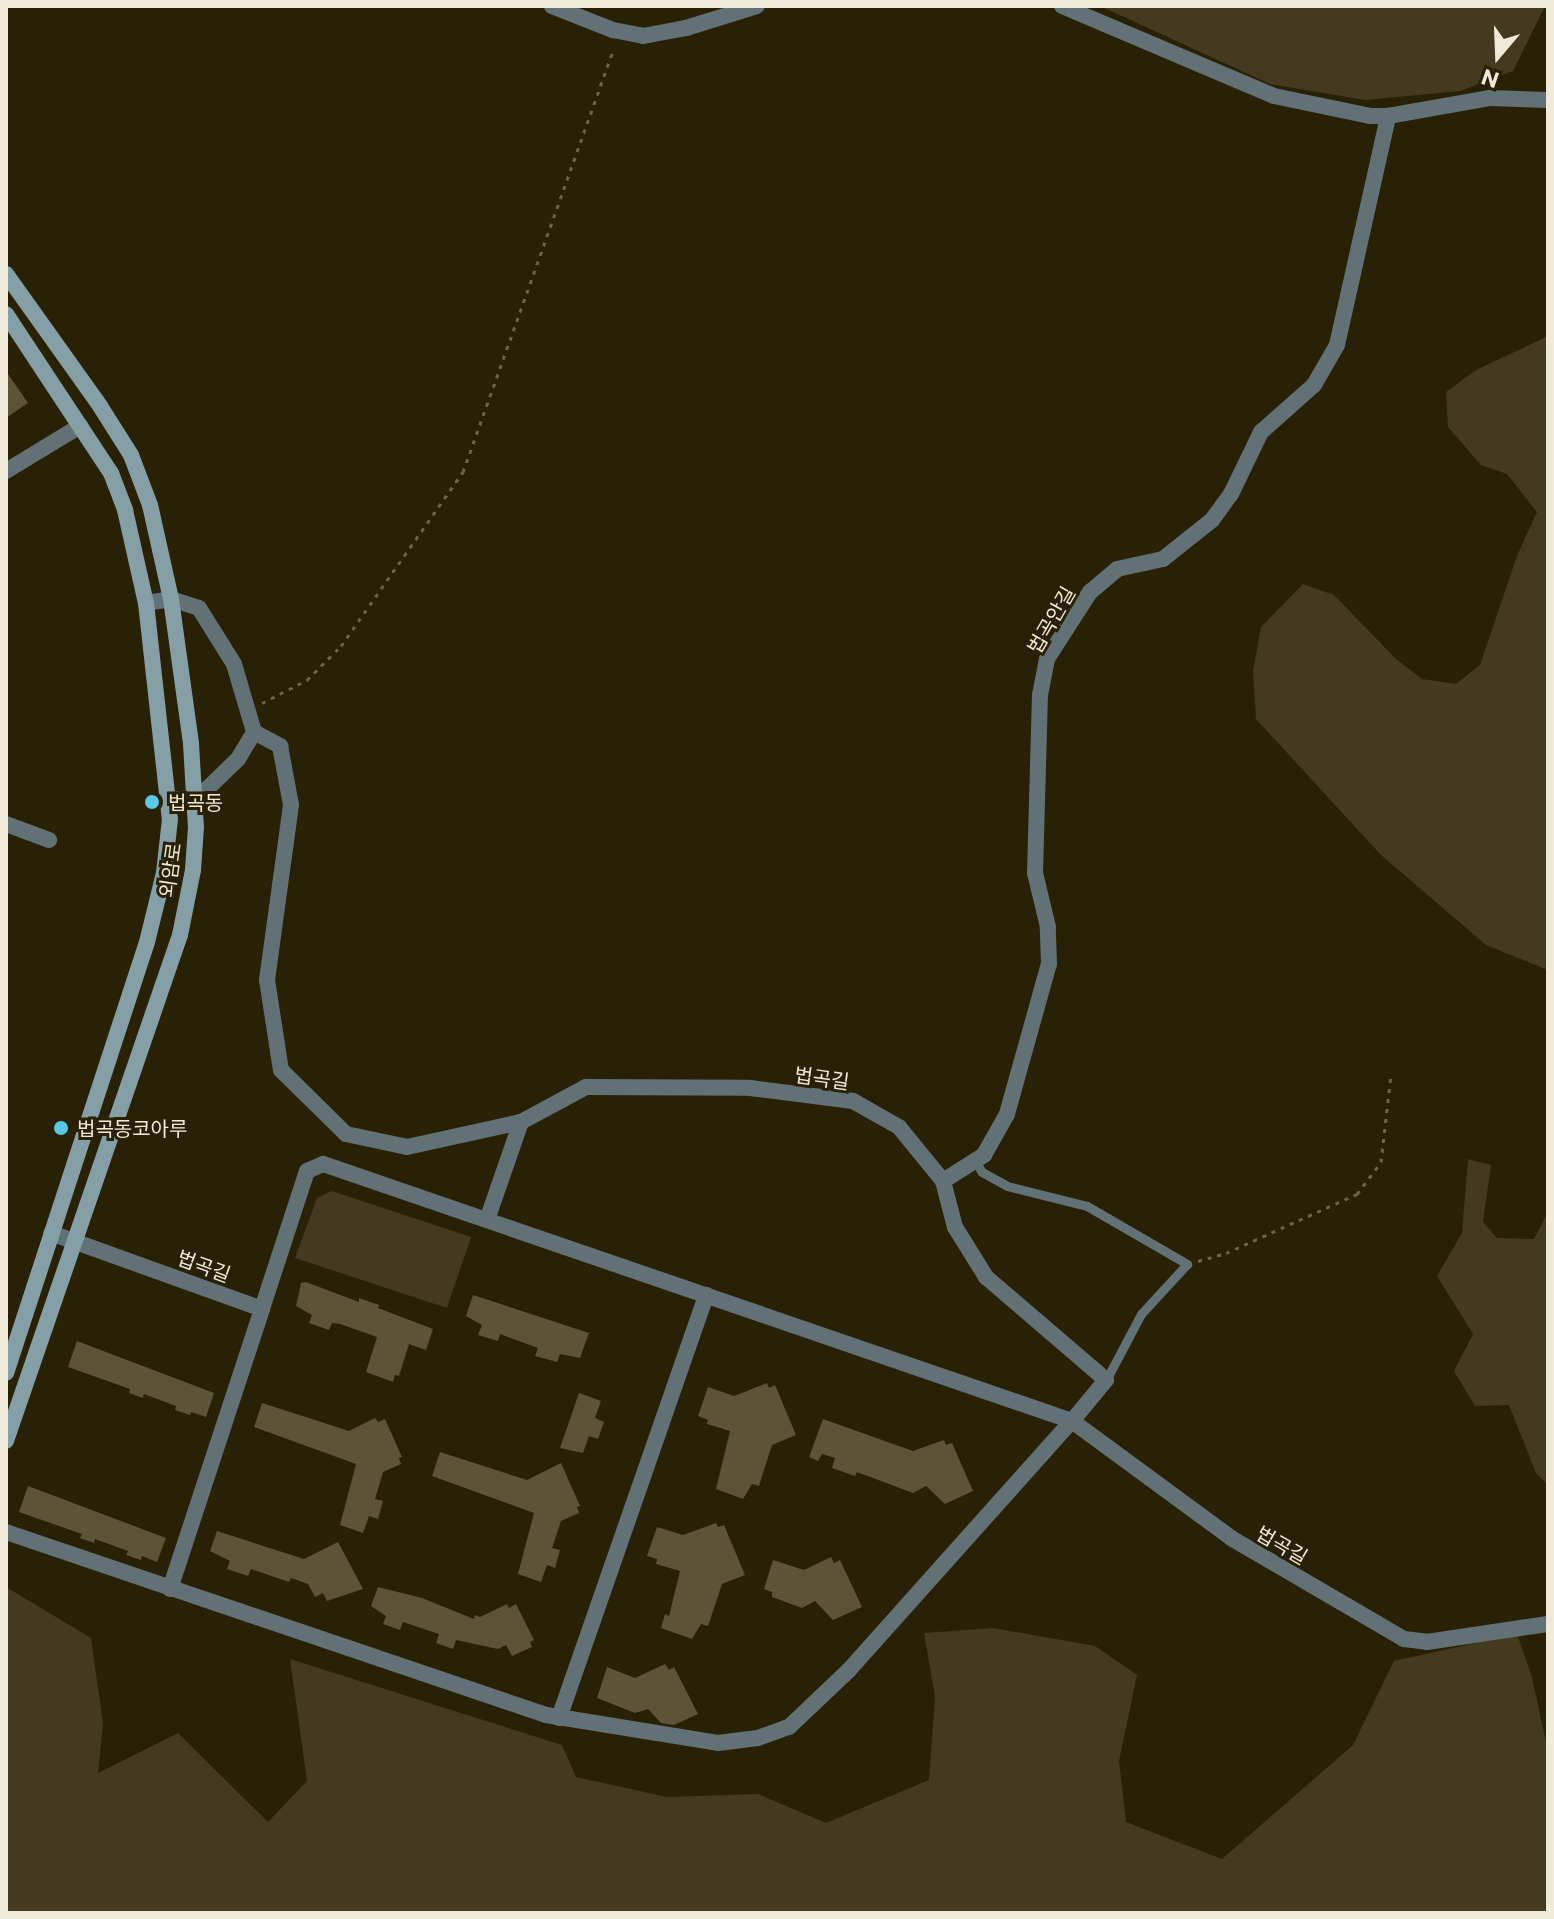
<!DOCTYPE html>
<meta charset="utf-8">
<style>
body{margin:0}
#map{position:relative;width:1554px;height:1919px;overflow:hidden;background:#292105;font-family:Commissioner,"Noto Sans KR",sans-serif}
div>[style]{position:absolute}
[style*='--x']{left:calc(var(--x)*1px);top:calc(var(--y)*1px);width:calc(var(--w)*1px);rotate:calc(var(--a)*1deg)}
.green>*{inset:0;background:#433a1f}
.building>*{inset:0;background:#5d5437}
.path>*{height:3px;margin-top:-1.5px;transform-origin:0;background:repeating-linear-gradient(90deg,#6b644c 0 4px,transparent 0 10px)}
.service>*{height:9px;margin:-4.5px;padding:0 4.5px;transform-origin:4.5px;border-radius:4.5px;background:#627176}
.minor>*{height:16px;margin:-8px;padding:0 8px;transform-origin:8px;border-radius:8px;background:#627176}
.secondary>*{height:16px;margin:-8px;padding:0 8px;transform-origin:8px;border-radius:8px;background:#859fa6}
.dots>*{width:22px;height:22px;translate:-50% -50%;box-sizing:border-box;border:4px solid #292105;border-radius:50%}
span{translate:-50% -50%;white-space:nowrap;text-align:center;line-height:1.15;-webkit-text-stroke:6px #292105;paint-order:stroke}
.street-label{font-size:20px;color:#efeada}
.poi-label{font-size:20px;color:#efeada}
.left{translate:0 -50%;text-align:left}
.frame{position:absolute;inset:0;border:8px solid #efeada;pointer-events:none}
.north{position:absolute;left:1458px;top:16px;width:80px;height:80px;-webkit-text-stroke:6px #292105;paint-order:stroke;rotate:199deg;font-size:22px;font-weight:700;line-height:32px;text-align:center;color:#efeada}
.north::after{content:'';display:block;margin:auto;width:28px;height:36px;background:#efeada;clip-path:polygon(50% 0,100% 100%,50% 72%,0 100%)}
</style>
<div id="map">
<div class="green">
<i style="clip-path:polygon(1100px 6px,1545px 6px,1513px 71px,1460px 91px,1365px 100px,1270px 84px)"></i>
<i style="clip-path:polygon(1548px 336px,1548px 970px,1486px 945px,1381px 855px,1256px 719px,1253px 671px,1261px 627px,1303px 584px,1334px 595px,1396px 659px,1422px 679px,1456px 684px,1480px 665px,1517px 556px,1537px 512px,1507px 474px,1481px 465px,1448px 427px,1446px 392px,1476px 370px)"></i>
<i style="clip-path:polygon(1468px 1159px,1491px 1165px,1483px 1222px,1497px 1238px,1534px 1239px,1548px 1212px,1548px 1485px,1536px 1473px,1509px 1405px,1475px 1406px,1454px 1371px,1473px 1334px,1437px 1276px,1462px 1233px)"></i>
<i style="clip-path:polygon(332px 1191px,471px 1237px,447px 1308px,295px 1258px,317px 1198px)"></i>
<i style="clip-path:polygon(6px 1587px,91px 1638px,103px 1724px,98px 1773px,178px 1733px,268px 1822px,307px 1781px,290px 1659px,562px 1745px,576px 1777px,667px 1797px,758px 1794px,826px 1823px,929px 1780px,935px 1697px,924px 1633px,993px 1628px,1095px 1646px,1137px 1675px,1119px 1761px,1126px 1822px,1222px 1859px,1353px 1745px,1394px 1661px,1517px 1634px,1532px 1677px,1548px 1751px,1548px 1913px,6px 1913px)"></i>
</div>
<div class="building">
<i style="clip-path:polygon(6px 371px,28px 403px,6px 418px)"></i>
<i style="clip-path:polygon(306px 1282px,359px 1302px,359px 1298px,379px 1305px,378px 1308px,433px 1329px,426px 1350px,409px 1344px,399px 1376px,395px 1375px,393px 1382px,366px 1372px,377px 1337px,340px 1324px,332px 1323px,329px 1330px,309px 1323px,312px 1315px,296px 1306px,301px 1283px)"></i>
<i style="clip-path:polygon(473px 1295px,589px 1333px,580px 1358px,560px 1354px,557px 1362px,535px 1356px,538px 1348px,500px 1334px,498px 1341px,478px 1335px,482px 1325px,466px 1316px)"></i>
<i style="clip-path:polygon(77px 1341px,214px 1393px,206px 1417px,191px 1412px,190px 1415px,175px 1410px,176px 1406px,144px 1394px,143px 1398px,129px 1393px,130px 1389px,68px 1367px)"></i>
<i style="clip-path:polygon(767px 1383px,769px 1388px,775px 1385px,796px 1435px,772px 1445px,759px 1486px,752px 1484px,743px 1499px,716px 1489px,730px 1431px,707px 1424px,708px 1420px,698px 1416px,708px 1387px,734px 1396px)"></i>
<i style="clip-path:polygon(579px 1393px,601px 1401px,595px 1418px,604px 1422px,598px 1439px,589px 1436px,583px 1453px,560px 1448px)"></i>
<i style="clip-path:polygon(262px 1403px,349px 1431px,375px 1418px,378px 1422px,385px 1419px,402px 1457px,399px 1458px,401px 1464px,383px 1472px,375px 1499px,383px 1501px,378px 1519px,369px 1516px,363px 1533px,340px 1525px,356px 1464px,254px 1427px)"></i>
<i style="clip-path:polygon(823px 1419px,913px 1451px,944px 1440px,946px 1445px,952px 1443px,973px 1491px,945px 1504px,926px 1486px,913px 1493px,857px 1472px,855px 1476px,832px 1468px,835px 1458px,822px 1454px,818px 1461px,809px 1457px)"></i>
<i style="clip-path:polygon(440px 1452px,527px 1480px,561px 1463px,580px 1506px,577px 1507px,579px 1513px,561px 1521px,552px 1548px,560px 1550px,555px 1568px,547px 1565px,541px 1582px,518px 1574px,534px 1513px,432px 1476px)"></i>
<i style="clip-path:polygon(28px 1486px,166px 1538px,157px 1562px,142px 1556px,141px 1560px,126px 1555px,128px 1551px,95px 1539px,94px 1543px,80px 1538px,82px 1534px,19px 1512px)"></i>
<i style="clip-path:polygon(716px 1523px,718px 1527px,724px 1525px,745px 1575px,722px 1584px,708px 1626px,701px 1624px,692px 1639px,661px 1628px,665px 1614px,669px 1616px,680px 1571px,656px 1564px,657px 1559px,647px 1556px,657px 1527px,683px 1535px)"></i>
<i style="clip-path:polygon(217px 1531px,304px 1559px,338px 1542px,363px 1589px,327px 1601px,323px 1593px,315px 1597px,308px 1584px,291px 1578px,289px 1582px,251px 1569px,248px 1576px,227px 1569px,230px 1561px,210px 1551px)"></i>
<i style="clip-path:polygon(831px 1557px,834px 1563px,840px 1560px,862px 1607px,833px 1620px,815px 1601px,802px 1608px,772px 1597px,772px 1592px,764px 1589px,773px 1560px,804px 1570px)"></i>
<i style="clip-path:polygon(378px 1587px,422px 1598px,474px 1619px,475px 1615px,480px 1617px,507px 1604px,509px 1608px,516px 1604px,534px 1640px,530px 1642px,532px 1647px,512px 1656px,506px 1645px,498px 1649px,456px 1640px,453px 1649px,436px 1643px,439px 1634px,403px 1622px,400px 1630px,383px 1624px,386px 1616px,371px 1606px)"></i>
<i style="clip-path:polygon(665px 1664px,669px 1670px,674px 1667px,698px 1714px,674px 1725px,661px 1723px,648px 1709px,635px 1713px,597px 1698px,607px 1667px,635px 1678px)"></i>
</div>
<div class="path">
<i style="--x:262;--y:703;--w:51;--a:-27.1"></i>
<i style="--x:307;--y:680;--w:48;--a:-45"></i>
<i style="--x:341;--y:646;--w:213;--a:-55"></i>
<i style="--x:463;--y:472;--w:449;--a:-70.4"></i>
<i style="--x:1198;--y:1261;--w:29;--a:-16"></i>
<i style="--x:1226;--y:1253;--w:144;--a:-24.2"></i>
<i style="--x:1357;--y:1194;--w:40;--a:-53"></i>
<i style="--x:1381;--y:1162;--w:89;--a:-83.5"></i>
</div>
<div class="service">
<i style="--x:975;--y:1161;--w:13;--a:58"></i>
<i style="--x:982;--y:1172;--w:29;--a:29"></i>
<i style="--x:1007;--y:1186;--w:82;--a:14"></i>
<i style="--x:1087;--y:1206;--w:116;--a:30.1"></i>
<i style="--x:1187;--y:1264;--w:68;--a:132.6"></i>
<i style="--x:1141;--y:1314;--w:75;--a:117.9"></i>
</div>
<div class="minor">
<i style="--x:552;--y:6;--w:66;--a:21.5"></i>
<i style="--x:613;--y:30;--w:31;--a:11"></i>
<i style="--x:643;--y:36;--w:44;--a:-10.5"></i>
<i style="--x:686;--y:28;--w:74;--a:-17.2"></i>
<i style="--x:1062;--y:6;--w:230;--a:23"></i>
<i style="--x:1274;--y:96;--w:99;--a:11.7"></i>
<i style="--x:1371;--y:116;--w:17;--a:0"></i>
<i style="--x:1388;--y:116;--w:104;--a:-10"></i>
<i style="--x:1490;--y:98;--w:58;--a:2"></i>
<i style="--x:6;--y:471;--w:87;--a:-31.3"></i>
<i style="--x:146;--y:603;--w:25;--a:-9"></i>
<i style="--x:171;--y:599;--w:29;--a:18"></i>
<i style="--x:199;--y:608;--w:66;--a:58"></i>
<i style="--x:234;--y:664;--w:71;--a:73.6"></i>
<i style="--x:254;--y:732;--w:30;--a:28"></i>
<i style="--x:280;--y:746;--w:60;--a:79.4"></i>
<i style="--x:291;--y:805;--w:177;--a:97.8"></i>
<i style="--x:267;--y:980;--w:91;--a:81.2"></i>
<i style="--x:281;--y:1070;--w:91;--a:44.6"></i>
<i style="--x:346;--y:1134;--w:62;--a:12"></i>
<i style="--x:407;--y:1147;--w:117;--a:-12.4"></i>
<i style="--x:169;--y:800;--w:25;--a:-5"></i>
<i style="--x:194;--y:798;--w:16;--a:-35"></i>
<i style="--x:207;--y:789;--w:43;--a:-44.1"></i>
<i style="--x:238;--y:759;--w:31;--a:-59"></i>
<i style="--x:6;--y:824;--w:46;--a:20.4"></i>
<i style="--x:943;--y:1181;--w:49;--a:-32.4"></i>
<i style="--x:984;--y:1155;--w:47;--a:-60.7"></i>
<i style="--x:1007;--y:1114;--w:156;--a:-74.4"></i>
<i style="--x:1049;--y:964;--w:37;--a:-92"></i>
<i style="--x:1048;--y:927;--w:56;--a:-103.5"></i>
<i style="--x:1035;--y:873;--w:178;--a:-88.4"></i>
<i style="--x:1040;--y:695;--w:37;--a:-79"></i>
<i style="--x:1047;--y:659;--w:80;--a:-57.3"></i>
<i style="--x:1090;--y:592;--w:35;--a:-40"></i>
<i style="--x:1117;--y:569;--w:47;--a:-12.3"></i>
<i style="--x:1163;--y:559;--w:63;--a:-38.5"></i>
<i style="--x:1212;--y:520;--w:32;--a:-54"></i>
<i style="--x:1231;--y:494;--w:69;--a:-64.2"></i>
<i style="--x:1261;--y:432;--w:71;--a:-41.6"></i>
<i style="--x:1314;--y:385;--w:46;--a:-60.1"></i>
<i style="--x:1337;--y:345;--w:235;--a:-77.4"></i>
<i style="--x:487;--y:1220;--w:104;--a:-70.9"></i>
<i style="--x:521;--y:1122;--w:74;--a:-28.3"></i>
<i style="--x:586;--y:1087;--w:164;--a:0.3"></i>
<i style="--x:750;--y:1088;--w:104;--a:7.2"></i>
<i style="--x:853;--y:1101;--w:53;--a:29.5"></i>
<i style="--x:899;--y:1127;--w:70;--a:50.8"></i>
<i style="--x:943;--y:1181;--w:48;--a:75.4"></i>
<i style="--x:955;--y:1227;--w:59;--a:58.2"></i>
<i style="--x:986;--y:1277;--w:158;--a:40.6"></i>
<i style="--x:1106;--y:1380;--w:53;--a:129.7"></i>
<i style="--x:1072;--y:1421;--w:197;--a:36.3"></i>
<i style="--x:1231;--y:1538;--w:200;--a:30.3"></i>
<i style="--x:1404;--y:1639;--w:23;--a:7"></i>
<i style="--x:1427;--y:1642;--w:122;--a:-8.5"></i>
<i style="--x:6;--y:1532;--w:570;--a:18.72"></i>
<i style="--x:546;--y:1715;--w:174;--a:9.2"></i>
<i style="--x:718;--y:1743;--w:40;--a:-7.1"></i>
<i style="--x:758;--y:1738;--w:33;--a:-20"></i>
<i style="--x:789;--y:1727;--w:83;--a:-43.5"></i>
<i style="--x:849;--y:1670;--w:334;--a:-48.2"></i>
<i style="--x:1072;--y:1421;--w:792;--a:-161.06"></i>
<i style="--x:323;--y:1164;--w:17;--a:156"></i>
<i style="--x:307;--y:1171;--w:145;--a:108.1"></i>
<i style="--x:262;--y:1309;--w:224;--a:-160.2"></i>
<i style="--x:170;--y:1589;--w:295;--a:-71.8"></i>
<i style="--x:559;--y:1718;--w:448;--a:-70.8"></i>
</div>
<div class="secondary">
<i style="--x:6;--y:274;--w:162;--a:54.5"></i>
<i style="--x:100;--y:406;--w:58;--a:57.7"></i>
<i style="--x:131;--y:455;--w:53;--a:69.2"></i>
<i style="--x:150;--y:505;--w:96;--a:77.4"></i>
<i style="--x:171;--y:599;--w:146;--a:82.1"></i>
<i style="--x:191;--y:744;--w:83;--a:86.6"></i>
<i style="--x:196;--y:827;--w:43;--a:94"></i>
<i style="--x:193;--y:870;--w:66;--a:101.3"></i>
<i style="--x:180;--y:935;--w:535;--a:108.98"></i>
<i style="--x:6;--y:314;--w:191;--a:56.6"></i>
<i style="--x:111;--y:473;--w:40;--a:69"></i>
<i style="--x:125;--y:510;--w:95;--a:77.3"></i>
<i style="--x:146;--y:603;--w:217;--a:83.7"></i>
<i style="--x:170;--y:819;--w:54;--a:96.3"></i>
<i style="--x:164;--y:873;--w:71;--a:103.8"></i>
<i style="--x:147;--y:942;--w:453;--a:108.1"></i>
</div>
<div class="dots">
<i style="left:152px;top:802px;background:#58c8e4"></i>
<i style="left:61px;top:1128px;background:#58c8e4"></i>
</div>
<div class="street-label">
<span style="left:1051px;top:620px;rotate:-60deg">법곡안길</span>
<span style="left:170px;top:870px;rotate:-82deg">외암로</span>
<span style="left:822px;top:1078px;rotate:8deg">법곡길</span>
<span style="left:204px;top:1266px;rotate:20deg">법곡길</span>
<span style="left:1282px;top:1545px;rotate:30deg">법곡길</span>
</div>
<div class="poi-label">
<span class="left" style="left:168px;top:802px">법곡동</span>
<span class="left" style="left:77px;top:1128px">법곡동코아루</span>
</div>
<div class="frame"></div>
<div class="north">N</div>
</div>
